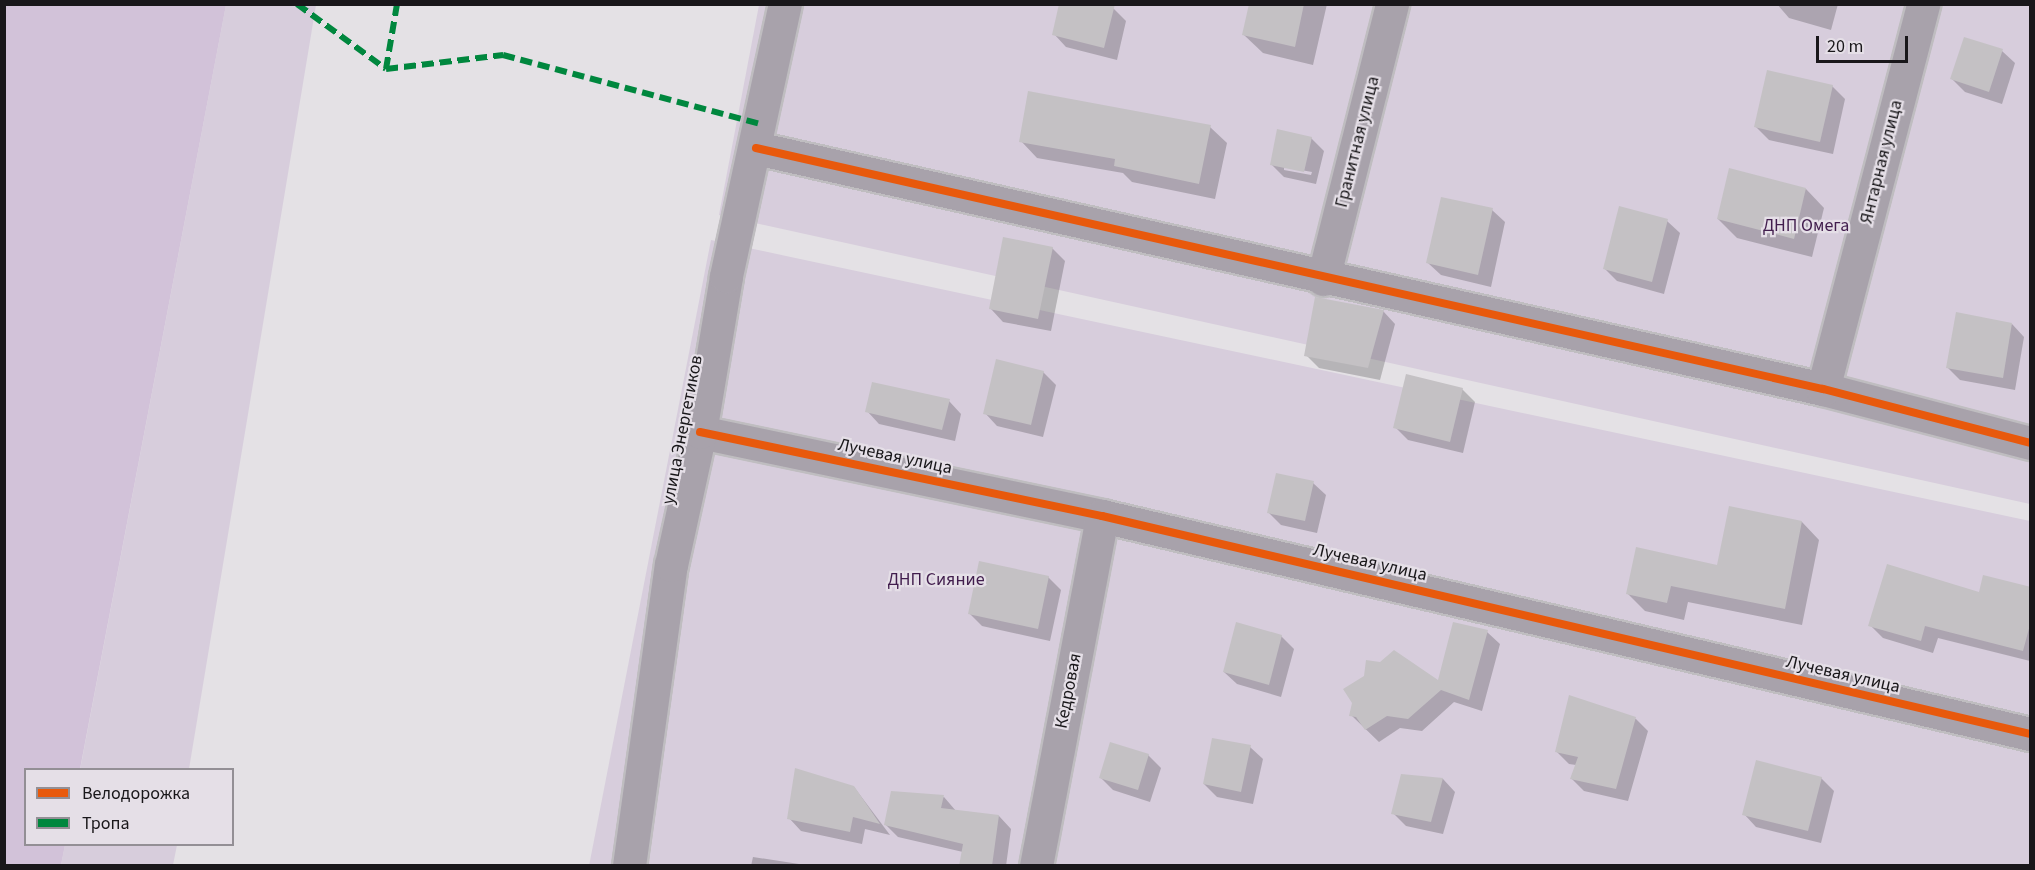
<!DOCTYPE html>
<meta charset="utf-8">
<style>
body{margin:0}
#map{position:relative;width:2035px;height:870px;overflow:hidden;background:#e4e1e5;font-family:"Source Sans 3",sans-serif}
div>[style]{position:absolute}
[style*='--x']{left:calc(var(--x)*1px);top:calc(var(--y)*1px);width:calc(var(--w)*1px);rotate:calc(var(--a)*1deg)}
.green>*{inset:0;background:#d7cddc}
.forest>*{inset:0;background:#d2c2d9}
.shadow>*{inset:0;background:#0003}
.building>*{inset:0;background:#c4c1c4}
.roads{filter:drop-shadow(2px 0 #bfbdc0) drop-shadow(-2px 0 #bfbdc0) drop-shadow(0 2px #bfbdc0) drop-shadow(0 -2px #bfbdc0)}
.street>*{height:33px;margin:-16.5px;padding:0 16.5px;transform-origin:16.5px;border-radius:16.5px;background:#a8a2ab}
.quiet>*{height:6px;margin-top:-3px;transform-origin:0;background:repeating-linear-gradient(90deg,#00873e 0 12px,transparent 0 18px)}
.cycleway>*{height:8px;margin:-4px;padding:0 4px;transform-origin:4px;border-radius:4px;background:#e8590c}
span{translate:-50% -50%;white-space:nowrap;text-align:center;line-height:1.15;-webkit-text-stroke:4.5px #e5dfe7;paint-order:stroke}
.street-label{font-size:18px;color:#19171a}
.park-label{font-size:18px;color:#411d4d}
.frame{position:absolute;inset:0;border:6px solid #19171a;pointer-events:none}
.legend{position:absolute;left:24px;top:768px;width:210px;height:78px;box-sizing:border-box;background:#e5dfe7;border:2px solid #938f95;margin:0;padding:8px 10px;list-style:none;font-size:18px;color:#19171a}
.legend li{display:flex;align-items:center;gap:12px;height:30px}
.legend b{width:30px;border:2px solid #938f95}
.scale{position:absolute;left:1816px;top:36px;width:92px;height:27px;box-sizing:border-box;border:3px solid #19171a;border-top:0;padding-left:8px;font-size:18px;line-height:21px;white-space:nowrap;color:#19171a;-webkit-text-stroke:4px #e5dfe7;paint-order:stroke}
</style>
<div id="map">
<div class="green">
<i style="clip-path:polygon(226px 5px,316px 5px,189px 769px,80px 770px)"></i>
<i style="clip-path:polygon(759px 5px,2030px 5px,2030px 504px,719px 215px)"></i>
<i style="clip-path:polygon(711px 240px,2030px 521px,2030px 865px,589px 866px)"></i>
<i style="clip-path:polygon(65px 845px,65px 844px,177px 845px,173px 865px,61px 865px)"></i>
</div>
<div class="forest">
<i style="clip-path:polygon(5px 4px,226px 5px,80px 769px,26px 770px,26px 844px,65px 845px,61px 865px,5px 865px)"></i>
</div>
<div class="shadow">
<i style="clip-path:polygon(1251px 4px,1327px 4px,1313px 65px,1263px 53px,1244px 35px)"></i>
<i style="clip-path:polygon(1777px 4px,1838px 4px,1831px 30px,1789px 18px)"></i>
<i style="clip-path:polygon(1113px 8px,1126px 21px,1117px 60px,1066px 47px,1054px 34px)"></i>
<i style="clip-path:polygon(2002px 51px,2015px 63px,2002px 104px,1965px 92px,1952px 79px)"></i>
<i style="clip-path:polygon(1832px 86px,1845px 99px,1833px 154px,1769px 140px,1756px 127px)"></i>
<i style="clip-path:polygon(1210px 127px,1227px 143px,1215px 199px,1132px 182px,1123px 173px,1037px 158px,1021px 141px)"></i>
<i style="clip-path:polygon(evenodd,1311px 138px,1324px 151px,1316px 184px,1284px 177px,1272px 165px,1311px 138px,1284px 167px,1312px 172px,1311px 175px,1284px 170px,1284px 167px)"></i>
<i style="clip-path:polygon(1806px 189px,1824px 208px,1812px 257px,1737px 238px,1718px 219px)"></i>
<i style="clip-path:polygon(1492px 210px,1505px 222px,1491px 287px,1441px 275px,1428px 263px)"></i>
<i style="clip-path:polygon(1667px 221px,1680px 233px,1664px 294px,1617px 281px,1605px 269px)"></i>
<i style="clip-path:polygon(1052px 248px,1065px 261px,1051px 331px,1003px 322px,991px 309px)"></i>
<i style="clip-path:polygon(1383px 311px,1395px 324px,1380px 380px,1319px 368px,1306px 355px)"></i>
<i style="clip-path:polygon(2012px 324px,2024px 337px,2015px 390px,1960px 380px,1947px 367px)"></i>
<i style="clip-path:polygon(1043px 372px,1056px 385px,1043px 437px,997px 426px,985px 413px)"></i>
<i style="clip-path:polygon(1462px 389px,1475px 402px,1463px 453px,1408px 440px,1395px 427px)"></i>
<i style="clip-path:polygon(949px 401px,961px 414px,955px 441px,879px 424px,867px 411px)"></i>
<i style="clip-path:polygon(1313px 483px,1326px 495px,1317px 533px,1281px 525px,1268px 512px)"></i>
<i style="clip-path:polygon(1730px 508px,1802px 522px,1819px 540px,1802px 625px,1688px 602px,1684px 620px,1645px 611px,1628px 594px,1718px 566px)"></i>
<i style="clip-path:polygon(1048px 577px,1061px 590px,1050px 641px,982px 626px,969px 613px)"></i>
<i style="clip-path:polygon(2030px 588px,2030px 661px,1938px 638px,1933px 653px,1883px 638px,1870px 625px,1980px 594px)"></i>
<i style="clip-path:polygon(1487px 632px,1500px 644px,1482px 711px,1454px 702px,1422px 731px,1400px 728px,1379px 742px,1351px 715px,1439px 683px)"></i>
<i style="clip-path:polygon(1281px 636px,1294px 649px,1281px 697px,1237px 684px,1224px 672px)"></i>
<i style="clip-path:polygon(1570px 697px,1636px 719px,1648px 731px,1628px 801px,1584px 791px,1571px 778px,1576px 765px,1569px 764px,1556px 751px)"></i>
<i style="clip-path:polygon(1250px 747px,1263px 759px,1253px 804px,1217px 797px,1204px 784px)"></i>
<i style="clip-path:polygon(1148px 755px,1161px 768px,1150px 802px,1113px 790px,1101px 778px)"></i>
<i style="clip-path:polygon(1402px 776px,1443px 779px,1455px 792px,1443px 834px,1406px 826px,1393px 813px)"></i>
<i style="clip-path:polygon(1821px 778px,1834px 791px,1821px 843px,1756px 827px,1744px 814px)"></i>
<i style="clip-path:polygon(854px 787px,890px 835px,865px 829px,862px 844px,801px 831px,789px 818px)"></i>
<i style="clip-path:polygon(944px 797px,956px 811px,999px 816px,1011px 829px,1006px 866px,960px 866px,963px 852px,898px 837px,885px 824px)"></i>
<i style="clip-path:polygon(753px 857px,799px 864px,801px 866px,751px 866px)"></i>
</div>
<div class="building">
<i style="clip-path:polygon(1059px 4px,1115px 4px,1104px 48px,1052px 35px)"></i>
<i style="clip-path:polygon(1249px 4px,1304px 4px,1295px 47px,1242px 35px)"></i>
<i style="clip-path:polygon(1964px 37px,2003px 49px,1989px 92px,1950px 79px)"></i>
<i style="clip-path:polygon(1767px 70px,1833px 85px,1820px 142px,1754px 127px)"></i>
<i style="clip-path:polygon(1028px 91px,1211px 125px,1199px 184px,1114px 166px,1115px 159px,1019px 142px)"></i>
<i style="clip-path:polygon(1277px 129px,1312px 137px,1304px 172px,1270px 165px)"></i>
<i style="clip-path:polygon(1729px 168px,1806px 188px,1794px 239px,1717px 219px)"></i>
<i style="clip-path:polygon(1441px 197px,1493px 208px,1478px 275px,1426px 263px)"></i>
<i style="clip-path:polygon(1619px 206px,1668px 219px,1652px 282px,1603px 269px)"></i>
<i style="clip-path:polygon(1003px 237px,1053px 247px,1038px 319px,989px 309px)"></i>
<i style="clip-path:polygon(1315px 297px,1384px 310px,1368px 368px,1304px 356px)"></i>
<i style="clip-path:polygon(1956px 312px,2012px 323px,2003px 378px,1946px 368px)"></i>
<i style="clip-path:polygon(996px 359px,1044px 371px,1031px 425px,983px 414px)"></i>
<i style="clip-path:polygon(1406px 374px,1463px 388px,1450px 442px,1393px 428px)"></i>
<i style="clip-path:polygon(872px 382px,950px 399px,942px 430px,865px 412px)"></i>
<i style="clip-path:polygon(1276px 473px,1314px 481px,1305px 521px,1267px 513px)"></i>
<i style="clip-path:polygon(1729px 506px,1802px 521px,1785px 609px,1671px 586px,1667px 603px,1626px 594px,1636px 547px,1717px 565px)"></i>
<i style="clip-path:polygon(979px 561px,1049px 576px,1038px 629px,968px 614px)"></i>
<i style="clip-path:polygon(1887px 564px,1979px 592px,1983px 575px,2031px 587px,2031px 621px,2023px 651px,1925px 626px,1921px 641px,1868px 626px)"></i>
<i style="clip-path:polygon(1236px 622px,1282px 635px,1269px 685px,1223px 672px)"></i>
<i style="clip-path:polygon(1453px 622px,1488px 630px,1469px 700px,1441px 690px,1408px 719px,1387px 716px,1365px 730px,1356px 717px,1349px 716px,1352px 703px,1343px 689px,1364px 676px,1366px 660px,1380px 662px,1394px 650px,1438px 680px)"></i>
<i style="clip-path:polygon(1569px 695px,1636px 717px,1616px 789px,1570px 779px,1578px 757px,1555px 752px)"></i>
<i style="clip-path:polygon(1212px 738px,1251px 745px,1241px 792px,1203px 784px)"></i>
<i style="clip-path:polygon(1110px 742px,1149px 754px,1138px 790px,1099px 778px)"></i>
<i style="clip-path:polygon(1756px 760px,1822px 777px,1808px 831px,1742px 815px)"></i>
<i style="clip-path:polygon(795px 768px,854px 786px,880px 824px,853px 817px,850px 832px,787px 819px)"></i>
<i style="clip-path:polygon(1401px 774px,1443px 778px,1431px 822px,1391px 814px)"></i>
<i style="clip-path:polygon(891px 791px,944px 795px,941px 808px,999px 815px,992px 866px,959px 866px,963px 844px,884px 825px)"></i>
</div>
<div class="roads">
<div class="street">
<i style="--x:756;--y:148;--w:1094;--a:12.73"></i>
<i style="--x:1823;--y:389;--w:214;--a:14.6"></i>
<i style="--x:1323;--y:279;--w:284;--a:-75.9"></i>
<i style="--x:1823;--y:389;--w:398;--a:-75.4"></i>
<i style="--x:700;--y:432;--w:411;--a:11.8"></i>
<i style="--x:1102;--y:516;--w:953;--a:13.22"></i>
<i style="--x:629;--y:866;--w:304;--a:-82.1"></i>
<i style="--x:671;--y:565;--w:136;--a:-77.7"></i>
<i style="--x:700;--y:432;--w:158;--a:-80.5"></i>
<i style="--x:726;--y:276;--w:278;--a:-77.8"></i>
<i style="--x:1036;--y:866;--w:356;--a:-79.3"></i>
</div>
</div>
<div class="quiet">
<i style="--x:297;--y:4;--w:110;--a:36.1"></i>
<i style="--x:386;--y:69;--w:118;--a:-6.8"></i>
<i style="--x:503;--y:55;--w:267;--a:15"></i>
<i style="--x:386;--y:69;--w:66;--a:-80.4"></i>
</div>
<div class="cycleway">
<i style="--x:756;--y:148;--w:1094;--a:12.73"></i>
<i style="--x:1823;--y:389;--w:214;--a:14.6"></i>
<i style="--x:700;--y:432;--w:411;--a:11.8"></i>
<i style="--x:1102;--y:516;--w:953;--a:13.22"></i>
</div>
<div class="street-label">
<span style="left:1358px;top:142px;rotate:-76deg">Гранитная улица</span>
<span style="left:1882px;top:162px;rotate:-76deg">Янтарная улица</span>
<span style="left:683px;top:430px;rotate:-79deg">улица Энергетиков</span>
<span style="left:895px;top:457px;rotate:12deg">Лучевая улица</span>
<span style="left:1370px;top:563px;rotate:13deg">Лучевая улица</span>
<span style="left:1843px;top:675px;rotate:13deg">Лучевая улица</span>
<span style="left:1069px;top:691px;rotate:-79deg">Кедровая</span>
</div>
<div class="park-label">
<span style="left:1806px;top:226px">ДНП Омега</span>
<span style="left:936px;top:580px">ДНП Сияние</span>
</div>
<div class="frame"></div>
<ul class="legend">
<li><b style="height:8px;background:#e8590c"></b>Велодорожка</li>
<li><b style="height:8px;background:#00873e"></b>Тропа</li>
</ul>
<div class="scale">20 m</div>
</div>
